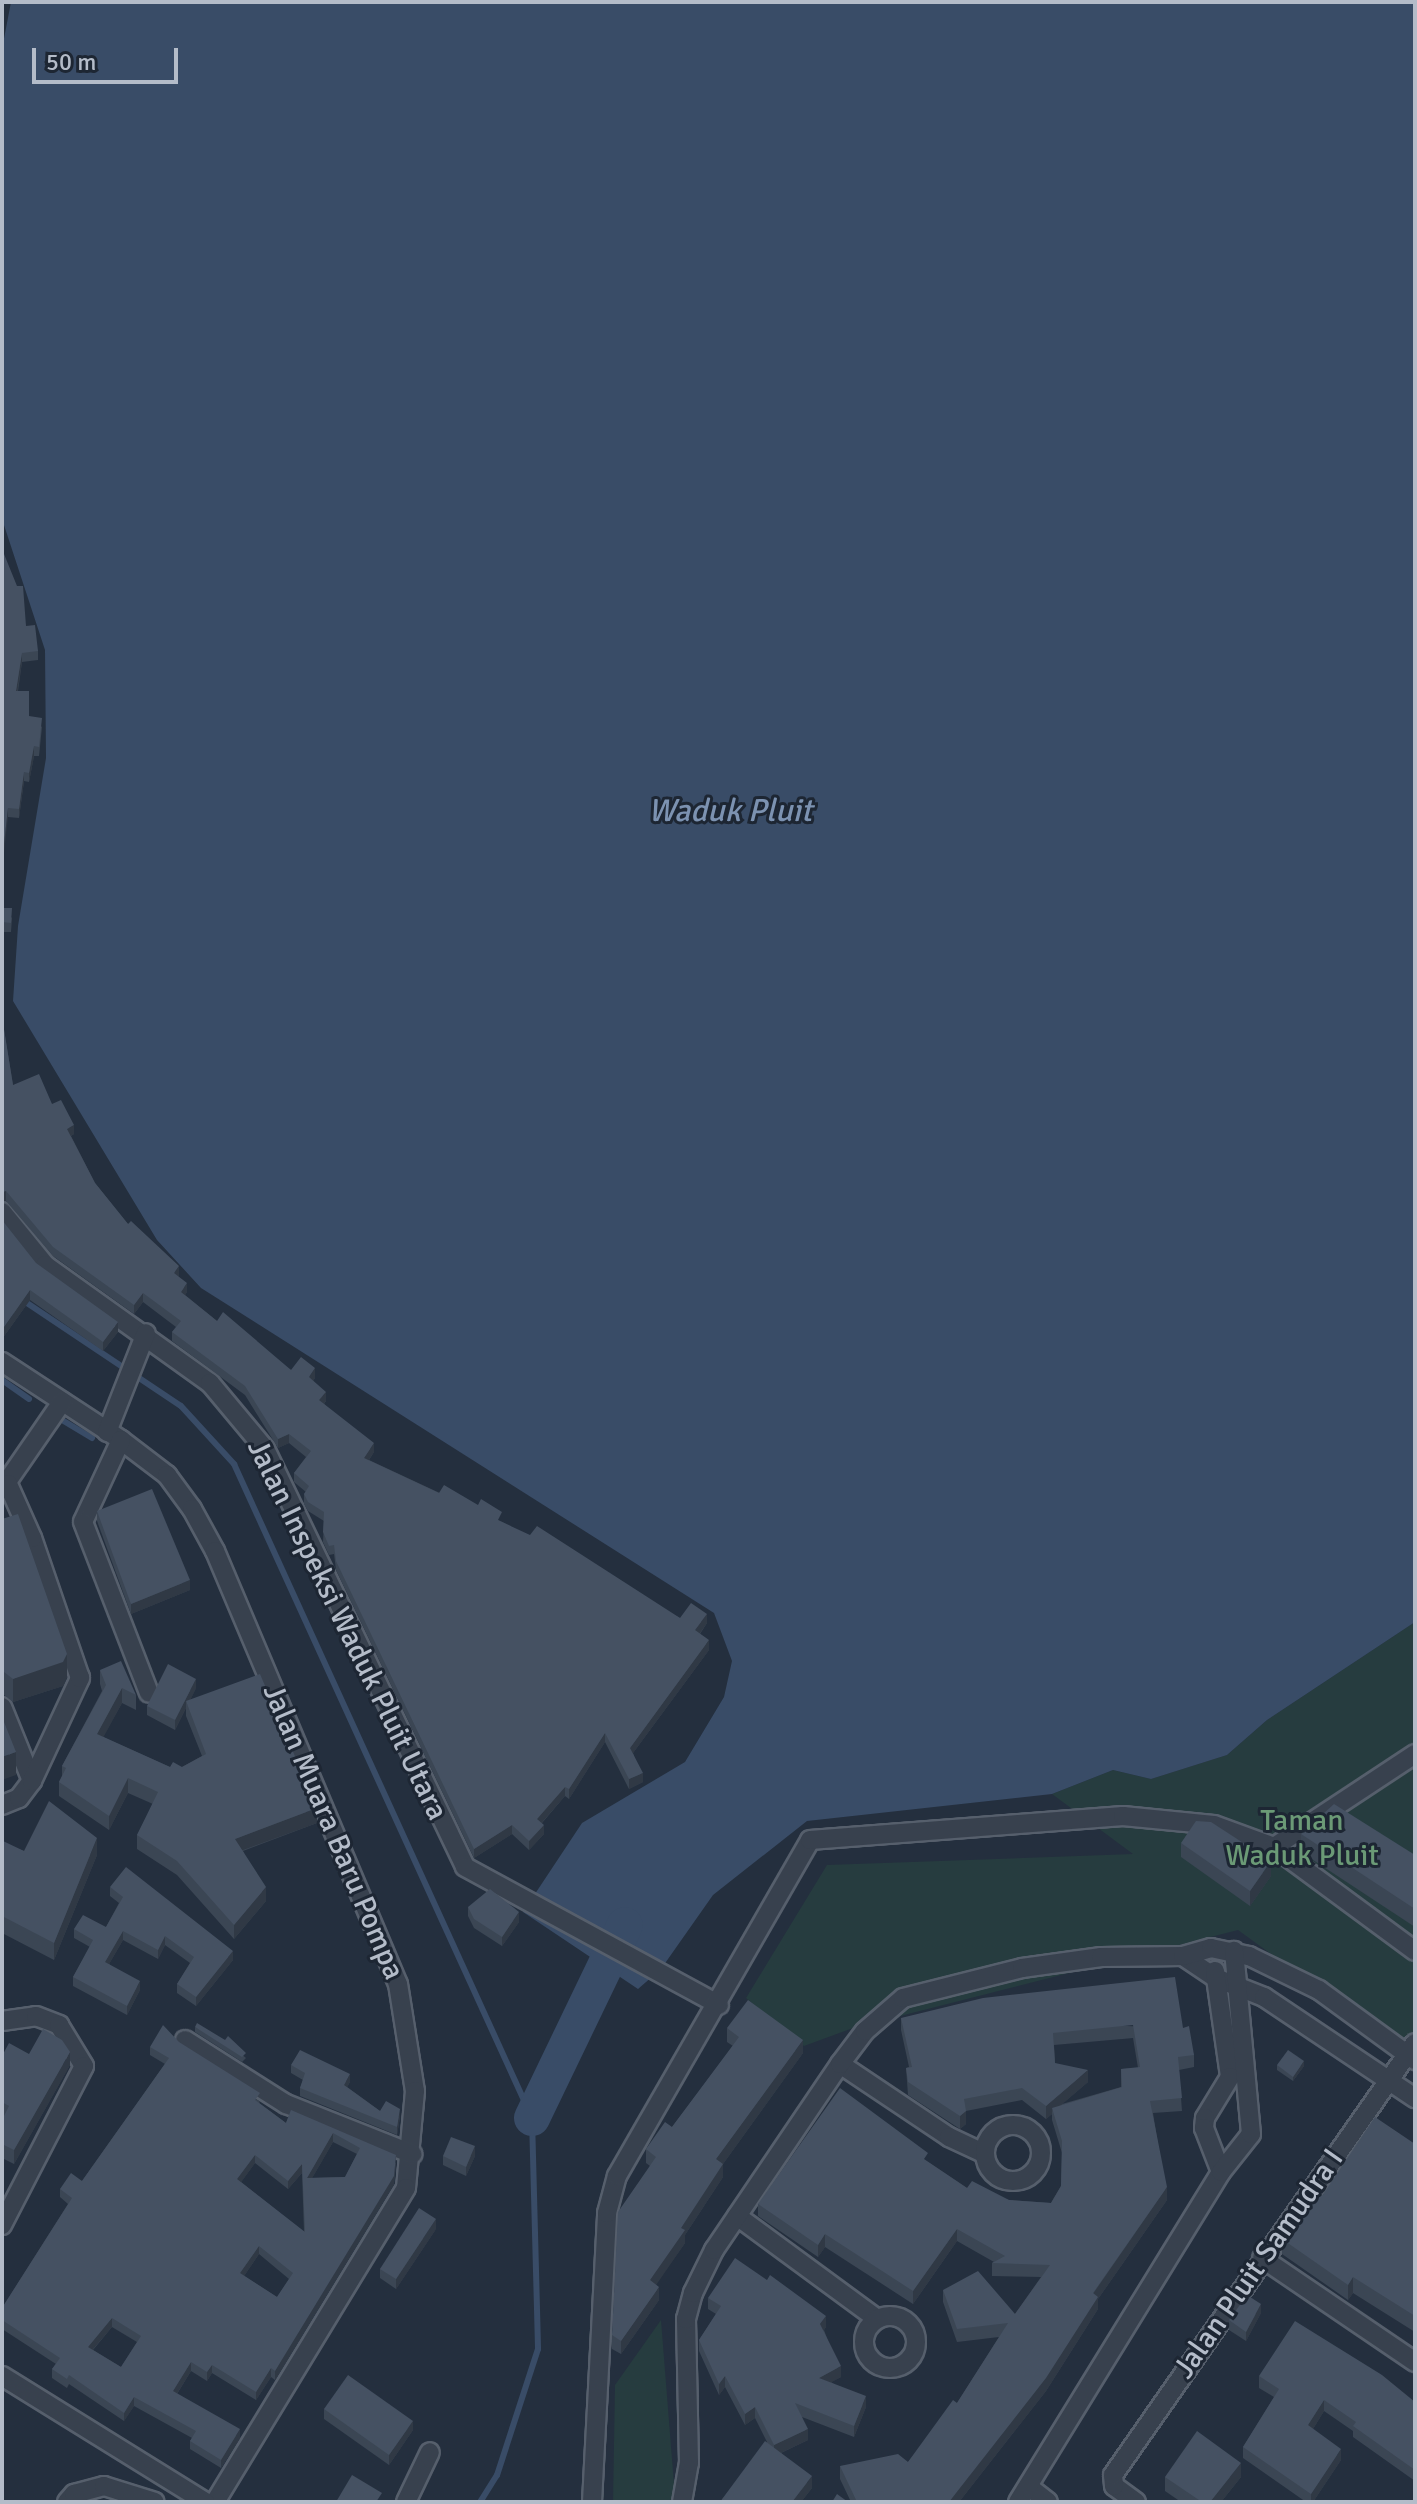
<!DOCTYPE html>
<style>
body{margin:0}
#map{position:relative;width:1417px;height:2504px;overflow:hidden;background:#242f3e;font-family:Signika,sans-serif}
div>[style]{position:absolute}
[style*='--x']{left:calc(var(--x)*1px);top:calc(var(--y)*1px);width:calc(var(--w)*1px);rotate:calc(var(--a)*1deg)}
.green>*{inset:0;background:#263c3f}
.water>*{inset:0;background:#394c67}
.stream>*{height:6px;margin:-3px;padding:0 3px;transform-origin:3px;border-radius:3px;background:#394c67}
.river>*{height:36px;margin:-18px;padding:0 18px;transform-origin:18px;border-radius:18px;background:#394c67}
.roads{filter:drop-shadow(2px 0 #565f6c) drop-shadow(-2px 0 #565f6c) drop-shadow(0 2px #565f6c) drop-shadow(0 -2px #565f6c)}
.minor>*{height:18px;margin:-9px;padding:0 9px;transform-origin:9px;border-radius:9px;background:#38414e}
.minor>.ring{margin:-9px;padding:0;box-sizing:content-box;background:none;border:18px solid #38414e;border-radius:50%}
.wall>*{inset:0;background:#3b4654}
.shaded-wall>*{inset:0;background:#303945}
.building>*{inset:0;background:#455162}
span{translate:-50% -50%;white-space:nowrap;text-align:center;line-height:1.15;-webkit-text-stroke:6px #1d2633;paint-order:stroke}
.street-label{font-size:30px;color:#b4bcc9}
.park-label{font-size:30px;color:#6b9a76}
.water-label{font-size:32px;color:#7c92b1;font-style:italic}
.frame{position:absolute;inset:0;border:4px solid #b4bcc9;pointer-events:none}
.scale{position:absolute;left:32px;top:48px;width:146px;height:36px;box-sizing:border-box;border:4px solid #b4bcc9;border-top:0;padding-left:10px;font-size:24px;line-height:28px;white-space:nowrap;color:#b4bcc9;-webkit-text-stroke:6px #1d2633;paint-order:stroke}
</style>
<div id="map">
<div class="green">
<i style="clip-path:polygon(1415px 1622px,1415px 2059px,1238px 1930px,853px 2028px,804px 2046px,746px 1998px,827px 1865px,1133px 1854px,1052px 1794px,1113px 1770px,1151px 1779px,1227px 1755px,1267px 1720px)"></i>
<i style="clip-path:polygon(661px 2320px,675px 2497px,672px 2502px,613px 2502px,615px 2385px)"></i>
</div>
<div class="water">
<i style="clip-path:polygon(11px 2px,1415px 2px,1415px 1622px,1267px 1720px,1227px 1755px,1151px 1779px,1113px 1770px,1052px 1794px,807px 1821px,713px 1895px,661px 1969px,638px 1989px,523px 1912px,582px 1823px,685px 1762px,724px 1697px,732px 1661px,714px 1613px,201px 1288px,157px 1240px,13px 1001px,18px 926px,46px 758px,45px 650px,2px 519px,2px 49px)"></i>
</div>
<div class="stream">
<i style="--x:21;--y:1299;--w:192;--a:33.8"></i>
<i style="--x:181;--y:1406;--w:79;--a:47.6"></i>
<i style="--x:234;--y:1464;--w:719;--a:65.5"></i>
<i style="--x:532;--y:2118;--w:231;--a:88.5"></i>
<i style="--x:538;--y:2349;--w:133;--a:108"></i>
<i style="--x:497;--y:2475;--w:32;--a:122"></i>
<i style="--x:2;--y:1380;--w:33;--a:35"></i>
<i style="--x:62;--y:1420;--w:35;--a:31"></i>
</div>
<div class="river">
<i style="--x:532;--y:2118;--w:214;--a:-64.3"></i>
</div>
<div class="roads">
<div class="minor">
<i style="--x:2;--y:1212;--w:68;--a:50.9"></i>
<i style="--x:45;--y:1265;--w:203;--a:35.6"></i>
<i style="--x:210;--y:1383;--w:86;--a:50.2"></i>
<i style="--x:265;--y:1449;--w:463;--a:64.4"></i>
<i style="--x:465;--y:1867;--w:289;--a:28.5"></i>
<i style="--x:2;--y:1362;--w:142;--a:33.2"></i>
<i style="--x:121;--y:1440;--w:58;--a:37.3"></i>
<i style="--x:167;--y:1475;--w:42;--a:53.7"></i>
<i style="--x:192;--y:1509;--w:48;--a:61.3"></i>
<i style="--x:215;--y:1551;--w:470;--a:67.1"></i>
<i style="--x:398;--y:1984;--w:108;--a:81"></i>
<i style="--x:415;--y:2091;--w:97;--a:95.3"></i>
<i style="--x:406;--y:2188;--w:368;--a:121.3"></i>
<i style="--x:107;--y:1432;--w:106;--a:-68.5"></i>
<i style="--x:121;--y:1440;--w:90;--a:114.9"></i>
<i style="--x:83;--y:1522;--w:183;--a:68.9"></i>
<i style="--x:2;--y:1489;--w:106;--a:-55.4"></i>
<i style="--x:2;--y:1707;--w:80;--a:67.9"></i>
<i style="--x:2;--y:1805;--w:18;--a:-22"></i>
<i style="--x:19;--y:1798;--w:21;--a:-53"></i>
<i style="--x:32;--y:1781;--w:114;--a:-65"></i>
<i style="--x:80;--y:1678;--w:148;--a:-108.9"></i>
<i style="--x:32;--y:1538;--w:59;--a:-114"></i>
<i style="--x:1274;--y:1847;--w:169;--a:-33.4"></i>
<i style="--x:1183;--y:1956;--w:40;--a:34"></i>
<i style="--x:1216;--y:1978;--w:52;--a:21.6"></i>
<i style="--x:1264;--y:1997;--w:182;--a:33.8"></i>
<i style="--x:1215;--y:1971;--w:107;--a:81.9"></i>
<i style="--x:1230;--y:2077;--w:48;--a:121.4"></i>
<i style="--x:1205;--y:2118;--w:10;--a:96"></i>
<i style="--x:1204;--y:2128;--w:47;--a:68.9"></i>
<i style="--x:2;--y:2021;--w:34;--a:-8"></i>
<i style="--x:36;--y:2016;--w:25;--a:21"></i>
<i style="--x:59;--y:2025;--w:48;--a:58.6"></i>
<i style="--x:84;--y:2066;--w:179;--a:117.3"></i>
<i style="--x:185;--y:2040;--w:120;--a:32.4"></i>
<i style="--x:286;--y:2104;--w:136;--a:21.6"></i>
<i style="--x:840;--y:2064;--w:131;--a:33.8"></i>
<i style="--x:949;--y:2137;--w:38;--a:25"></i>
<i class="ring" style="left:985px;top:2125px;width:38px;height:38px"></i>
<i style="--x:737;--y:2216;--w:174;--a:36.3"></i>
<i style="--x:1262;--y:2258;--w:185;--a:34.2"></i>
<i class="ring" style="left:864px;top:2316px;width:34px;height:34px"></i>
<i style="--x:2;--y:2376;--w:239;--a:31.8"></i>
<i style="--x:1029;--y:2487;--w:24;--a:38"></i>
<i style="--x:67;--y:2502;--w:11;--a:-49"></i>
<i style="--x:74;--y:2494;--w:31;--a:-15"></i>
<i style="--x:104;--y:2486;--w:53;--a:17.4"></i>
<i style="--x:406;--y:2502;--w:55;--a:-64.4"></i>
<i style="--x:592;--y:2502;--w:289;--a:-87"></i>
<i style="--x:607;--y:2213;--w:38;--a:-75"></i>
<i style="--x:617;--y:2176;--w:387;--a:-60.1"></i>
<i style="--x:810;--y:1840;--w:314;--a:-4.4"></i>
<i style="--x:1123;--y:1816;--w:91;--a:5.6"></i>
<i style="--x:1214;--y:1825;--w:64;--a:20.1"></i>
<i style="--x:1274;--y:1847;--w:175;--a:36.4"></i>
<i style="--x:682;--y:2502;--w:40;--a:-80"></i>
<i style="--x:689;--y:2463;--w:144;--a:-91.2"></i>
<i style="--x:686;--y:2319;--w:27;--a:-75"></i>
<i style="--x:693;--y:2293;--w:48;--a:-64"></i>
<i style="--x:714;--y:2250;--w:225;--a:-55.9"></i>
<i style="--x:840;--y:2064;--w:41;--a:-52.9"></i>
<i style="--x:865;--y:2031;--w:50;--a:-41"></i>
<i style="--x:903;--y:1998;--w:123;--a:-14.1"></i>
<i style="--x:1022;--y:1968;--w:80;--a:-7.9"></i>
<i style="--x:1101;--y:1957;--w:82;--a:-0.7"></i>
<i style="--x:1183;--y:1956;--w:29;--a:-16"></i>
<i style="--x:1211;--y:1948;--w:39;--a:12"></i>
<i style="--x:1249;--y:1956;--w:78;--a:25.9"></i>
<i style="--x:1319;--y:1990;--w:119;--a:36.1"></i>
<i style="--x:1018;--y:2502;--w:387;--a:-58.4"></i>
<i style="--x:1221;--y:2172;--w:48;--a:-51.7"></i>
<i style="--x:1251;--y:2134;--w:184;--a:-95.3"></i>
<i style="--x:1136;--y:2502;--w:27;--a:-144"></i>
<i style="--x:1114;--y:2486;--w:11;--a:-95"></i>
<i style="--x:1113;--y:2475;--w:527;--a:-55.04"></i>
</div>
</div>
<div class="wall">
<i style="clip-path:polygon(2px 549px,26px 626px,38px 651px,38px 660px,22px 662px,18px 691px,29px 716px,42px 727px,39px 756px,34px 756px,29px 782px,24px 781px,19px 818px,8px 817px)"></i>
<i style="clip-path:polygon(2px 908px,12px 918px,11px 932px,2px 932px)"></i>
<i style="clip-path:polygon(2px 1017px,13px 1085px,52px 1104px,74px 1134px,71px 1136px,95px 1183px,128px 1224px,179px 1275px,178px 1276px,187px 1292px,185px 1295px,217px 1321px,291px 1370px,315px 1378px,313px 1381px,326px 1401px,324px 1404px,374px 1452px,369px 1460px,502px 1522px,680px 1618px,707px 1623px,700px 1634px,709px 1650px,633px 1753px,643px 1782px,629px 1789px,605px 1742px,569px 1799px,565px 1796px,542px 1823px,544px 1834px,529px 1850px,512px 1834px,474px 1858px,336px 1570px,334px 1554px,329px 1555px,323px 1542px,324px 1521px,308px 1511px,304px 1504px,304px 1494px,306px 1492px,294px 1482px,294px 1473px,306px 1457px,289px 1443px,278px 1448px,245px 1395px,172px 1341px,172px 1332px,176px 1327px,143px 1302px,134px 1314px,53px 1256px,6px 1201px,2px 1201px)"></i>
<i style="clip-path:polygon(36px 1263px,118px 1332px,103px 1351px,30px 1300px,2px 1339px)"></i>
<i style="clip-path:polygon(97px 1511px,190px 1590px,131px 1614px,97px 1521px)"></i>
<i style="clip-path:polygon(2px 1519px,67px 1677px,63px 1686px,13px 1702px,4px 1695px)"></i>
<i style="clip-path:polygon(100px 1670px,136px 1695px,136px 1710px,122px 1703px,103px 1737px,170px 1767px,182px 1767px,202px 1756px,186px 1716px,186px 1708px,175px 1730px,147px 1715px,147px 1706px,196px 1688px,190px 1700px,317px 1823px,243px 1851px,266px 1901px,234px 1939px,177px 1875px,137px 1849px,137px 1835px,153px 1804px,128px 1793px,109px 1830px,59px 1796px,59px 1782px,62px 1776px,62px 1766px,102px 1691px,100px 1684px)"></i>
<i style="clip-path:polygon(1301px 1834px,1415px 1855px,1415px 1927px,1301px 1852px)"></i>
<i style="clip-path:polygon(2px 1843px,24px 1851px,97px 1855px,54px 1960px,2px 1933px)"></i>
<i style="clip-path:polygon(1181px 1843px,1271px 1876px,1250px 1906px,1181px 1857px)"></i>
<i style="clip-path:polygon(110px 1887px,233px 1960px,196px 2006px,177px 1993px,177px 1984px,190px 1963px,165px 1945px,158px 1959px,123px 1940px,109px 1964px,140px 1990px,127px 2015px,73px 1986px,73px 1977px,90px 1947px,74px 1938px,74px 1929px,106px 1927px,119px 1903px,110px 1896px)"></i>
<i style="clip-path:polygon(468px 1907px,519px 1922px,502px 1946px,474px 1928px,468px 1916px)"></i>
<i style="clip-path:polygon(evenodd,901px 2018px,1183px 2028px,1194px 2055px,1194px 2067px,1179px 2070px,1182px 2111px,1153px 2113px,1167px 2200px,1098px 2299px,1098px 2309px,1046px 2391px,959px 2502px,851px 2502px,840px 2479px,840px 2466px,908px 2462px,957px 2403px,999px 2337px,957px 2342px,943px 2302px,943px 2290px,1015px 2314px,1041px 2277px,992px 2276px,992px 2263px,994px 2262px,957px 2241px,913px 2304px,825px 2247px,818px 2257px,758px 2216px,758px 2204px,928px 2162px,967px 2188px,1009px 2200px,1051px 2203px,1061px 2186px,1062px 2153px,1052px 2120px,1052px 2114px,1046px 2119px,1022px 2100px,966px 2111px,966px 2124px,960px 2129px,908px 2095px,906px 2068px,909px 2067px,901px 2030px,901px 2018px,1133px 2038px,1138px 2068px,1121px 2069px,1121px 2087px,1062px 2104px,1088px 2082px,1055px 2063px,1054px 2045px,1133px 2038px)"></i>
<i style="clip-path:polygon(195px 2027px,225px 2040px,246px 2058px,242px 2062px,195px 2032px)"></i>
<i style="clip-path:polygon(727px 2028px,803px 2053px,723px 2164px,723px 2177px,685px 2235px,685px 2243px,656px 2284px,659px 2300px,621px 2354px,612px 2349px,612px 2335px,650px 2166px,646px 2163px,646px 2149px,672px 2127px,733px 2046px,727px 2042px)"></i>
<i style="clip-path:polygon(evenodd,179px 2042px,260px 2102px,259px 2103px,286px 2123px,291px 2110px,396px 2163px,394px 2184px,275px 2380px,271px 2377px,256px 2400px,212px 2373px,207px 2381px,191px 2371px,177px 2394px,240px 2438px,221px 2468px,190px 2449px,190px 2441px,192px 2438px,134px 2406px,124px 2421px,69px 2384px,67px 2388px,52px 2378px,52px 2369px,56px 2364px,2px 2329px,2px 2308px,68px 2204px,60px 2197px,60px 2189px,82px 2181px,165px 2064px,150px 2055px,150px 2047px,179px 2042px,333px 2142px,357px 2154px,345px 2177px,312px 2178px,333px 2142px,179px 2042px,255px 2163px,288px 2189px,302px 2173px,304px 2232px,241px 2182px,255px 2163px,179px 2042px,259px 2254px,289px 2279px,277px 2297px,244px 2276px,259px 2254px,179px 2042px,112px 2327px,137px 2342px,121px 2367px,93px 2350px,112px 2327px)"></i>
<i style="clip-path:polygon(2px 2056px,70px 2065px,14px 2164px,2px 2158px,2px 2120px,4px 2116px,2px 2115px)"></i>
<i style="clip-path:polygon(291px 2065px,350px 2082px,347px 2087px,380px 2111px,400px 2117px,397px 2135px,300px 2096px,300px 2088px,303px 2080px,291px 2073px)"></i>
<i style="clip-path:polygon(1277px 2065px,1304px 2066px,1293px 2081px,1277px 2070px)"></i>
<i style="clip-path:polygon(1415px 2144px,1415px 2332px,1353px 2293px,1348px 2300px,1282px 2254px,1282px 2239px,1322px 2196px)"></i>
<i style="clip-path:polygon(443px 2156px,475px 2156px,466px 2176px,443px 2165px)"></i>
<i style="clip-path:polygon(436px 2229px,396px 2289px,380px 2278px,380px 2269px)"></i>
<i style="clip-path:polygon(708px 2298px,826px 2327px,824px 2330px,841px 2377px,831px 2382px,866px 2407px,854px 2437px,802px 2417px,808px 2440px,781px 2453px,812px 2488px,801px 2502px,720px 2502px,767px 2442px,755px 2418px,745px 2425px,725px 2387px,719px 2395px,699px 2351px,699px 2340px,716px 2314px,708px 2309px)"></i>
<i style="clip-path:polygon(1261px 2313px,1246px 2341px,1229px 2330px,1229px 2320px)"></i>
<i style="clip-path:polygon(1259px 2376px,1415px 2402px,1415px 2481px,1353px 2437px,1353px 2431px,1324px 2411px,1313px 2429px,1341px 2460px,1313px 2502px,1306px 2502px,1243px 2458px,1243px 2447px,1274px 2397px,1259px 2388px)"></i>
<i style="clip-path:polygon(324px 2409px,413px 2430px,389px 2465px,324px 2419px)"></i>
<i style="clip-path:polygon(1165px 2477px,1241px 2477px,1221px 2502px,1181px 2502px,1165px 2491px)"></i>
</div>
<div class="shaded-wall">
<i style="clip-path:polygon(22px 653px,22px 662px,16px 700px,16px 691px)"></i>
<i style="clip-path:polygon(34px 746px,34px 756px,29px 782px,29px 773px)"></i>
<i style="clip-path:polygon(24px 772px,24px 781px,19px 818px,19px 809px)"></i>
<i style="clip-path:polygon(8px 808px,8px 817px,2px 871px,2px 862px)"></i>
<i style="clip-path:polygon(74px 1125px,74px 1134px,67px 1138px,67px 1129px)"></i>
<i style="clip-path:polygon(6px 1191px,6px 1201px,2px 1201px,2px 1192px)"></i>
<i style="clip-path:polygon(179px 1266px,179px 1275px,174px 1282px,174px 1273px)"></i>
<i style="clip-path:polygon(187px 1283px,187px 1292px,181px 1301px,181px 1292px)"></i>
<i style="clip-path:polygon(30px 1290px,30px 1300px,2px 1339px,2px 1330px)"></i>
<i style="clip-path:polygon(143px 1293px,143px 1302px,134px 1314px,134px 1305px)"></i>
<i style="clip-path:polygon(118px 1322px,118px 1332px,103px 1351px,103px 1342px)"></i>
<i style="clip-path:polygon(315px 1368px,315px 1378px,309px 1387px,309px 1377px)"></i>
<i style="clip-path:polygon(326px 1392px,326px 1401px,319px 1409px,319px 1400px)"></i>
<i style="clip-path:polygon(289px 1434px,289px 1443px,278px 1448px,278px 1439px)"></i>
<i style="clip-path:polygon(374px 1443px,374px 1452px,364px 1467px,364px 1458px)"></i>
<i style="clip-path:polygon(190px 1580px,190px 1590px,131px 1614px,131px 1604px)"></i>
<i style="clip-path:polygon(707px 1614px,707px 1623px,695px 1640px,695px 1630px)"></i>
<i style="clip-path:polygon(709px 1640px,709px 1650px,630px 1757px,630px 1748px)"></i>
<i style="clip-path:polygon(67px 1654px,67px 1677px,63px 1686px,13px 1702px,13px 1679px)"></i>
<i style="clip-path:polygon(4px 1672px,4px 1695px,2px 1696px,2px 1673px)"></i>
<i style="clip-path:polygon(196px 1679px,196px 1688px,188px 1705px,186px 1701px,186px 1708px,175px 1730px,175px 1720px)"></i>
<i style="clip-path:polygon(122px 1688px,122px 1703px,97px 1749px,97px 1734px)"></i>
<i style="clip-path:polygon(605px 1733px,605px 1742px,569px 1799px,569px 1789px)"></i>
<i style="clip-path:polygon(16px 1752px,16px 1775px,2px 1780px,2px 1757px)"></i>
<i style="clip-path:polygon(643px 1773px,643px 1782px,629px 1789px,629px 1779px)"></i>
<i style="clip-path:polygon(128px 1778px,128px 1793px,109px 1830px,109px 1816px)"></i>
<i style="clip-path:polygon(565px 1787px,565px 1796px,537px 1828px,537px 1819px)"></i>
<i style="clip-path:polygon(317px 1808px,317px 1823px,235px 1853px,235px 1839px)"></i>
<i style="clip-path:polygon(512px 1825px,512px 1834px,474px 1858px,474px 1849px)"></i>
<i style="clip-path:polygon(544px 1825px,544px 1834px,529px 1850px,529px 1841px)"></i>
<i style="clip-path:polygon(97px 1838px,97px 1855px,54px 1960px,54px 1943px)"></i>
<i style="clip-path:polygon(1271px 1861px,1271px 1876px,1250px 1906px,1250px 1891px)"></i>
<i style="clip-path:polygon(266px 1887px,266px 1901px,234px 1939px,234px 1925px)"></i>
<i style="clip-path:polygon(519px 1912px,519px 1922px,502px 1946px,502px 1937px)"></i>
<i style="clip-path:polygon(123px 1931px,123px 1940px,105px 1971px,105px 1962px)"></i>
<i style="clip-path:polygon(165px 1936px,165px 1945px,158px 1959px,158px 1950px)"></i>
<i style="clip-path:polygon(233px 1951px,233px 1960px,196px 2006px,196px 1997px)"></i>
<i style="clip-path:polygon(140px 1981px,140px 1990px,127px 2015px,127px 2006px)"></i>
<i style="clip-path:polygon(803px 2040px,803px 2053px,723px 2164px,723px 2177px,685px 2235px,685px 2243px,650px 2294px,650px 2280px,681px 2228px,716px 2159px)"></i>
<i style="clip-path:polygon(70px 2052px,70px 2065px,14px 2164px,14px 2150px)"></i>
<i style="clip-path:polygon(1304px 2061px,1304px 2066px,1293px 2081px,1293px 2077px)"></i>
<i style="clip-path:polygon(1088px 2070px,1088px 2082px,1053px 2112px,1052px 2108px,1052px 2114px,1046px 2119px,1046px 2106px)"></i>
<i style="clip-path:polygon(350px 2074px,350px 2082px,344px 2093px,344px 2085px)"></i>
<i style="clip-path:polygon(400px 2109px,400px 2117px,397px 2135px,397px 2127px)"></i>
<i style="clip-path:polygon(966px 2111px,966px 2124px,960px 2129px,960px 2116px)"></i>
<i style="clip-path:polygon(333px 2133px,333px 2142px,307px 2187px,307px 2178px)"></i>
<i style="clip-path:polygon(475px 2146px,475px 2156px,466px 2176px,466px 2167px)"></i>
<i style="clip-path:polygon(255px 2155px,255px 2163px,237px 2188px,237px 2179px)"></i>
<i style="clip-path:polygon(396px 2155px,394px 2184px,275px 2380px,275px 2371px)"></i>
<i style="clip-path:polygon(302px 2164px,302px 2173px,288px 2189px,288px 2181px)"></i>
<i style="clip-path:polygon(1167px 2187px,1167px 2200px,1098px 2299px,1098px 2309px,1046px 2391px,959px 2502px,949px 2502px)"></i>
<i style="clip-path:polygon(436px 2219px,436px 2229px,396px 2289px,396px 2279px)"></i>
<i style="clip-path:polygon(957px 2229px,957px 2241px,913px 2304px,913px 2291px)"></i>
<i style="clip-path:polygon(825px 2234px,825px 2247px,818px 2257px,818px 2245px)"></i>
<i style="clip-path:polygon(259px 2246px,259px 2254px,240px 2282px,240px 2273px)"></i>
<i style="clip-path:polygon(1353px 2277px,1353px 2293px,1348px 2300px,1348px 2285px)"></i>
<i style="clip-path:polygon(659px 2287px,659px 2300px,621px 2354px,621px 2341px)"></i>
<i style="clip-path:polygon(1261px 2304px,1261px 2313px,1246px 2341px,1246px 2332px)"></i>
<i style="clip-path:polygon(826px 2316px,826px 2327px,820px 2335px,820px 2324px)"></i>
<i style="clip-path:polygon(112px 2318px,112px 2327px,88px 2355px,88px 2347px)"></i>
<i style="clip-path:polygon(191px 2362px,191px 2371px,173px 2400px,173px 2391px)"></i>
<i style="clip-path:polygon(212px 2365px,212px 2373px,207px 2381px,207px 2372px)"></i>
<i style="clip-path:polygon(841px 2366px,841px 2377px,819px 2389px,819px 2378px)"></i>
<i style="clip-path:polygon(271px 2368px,271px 2377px,256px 2400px,256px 2392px)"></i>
<i style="clip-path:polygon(725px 2376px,725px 2387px,719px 2395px,719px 2384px)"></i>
<i style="clip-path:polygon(866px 2396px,866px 2407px,854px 2437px,854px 2426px)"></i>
<i style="clip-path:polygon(134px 2397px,134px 2406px,124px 2421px,124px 2413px)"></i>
<i style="clip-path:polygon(1324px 2400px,1324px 2411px,1308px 2437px,1308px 2425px)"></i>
<i style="clip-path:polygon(755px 2407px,755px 2418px,745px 2425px,745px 2414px)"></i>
<i style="clip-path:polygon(413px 2421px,413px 2430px,389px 2465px,389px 2455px)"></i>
<i style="clip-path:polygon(240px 2429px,240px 2438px,221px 2468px,221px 2460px)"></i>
<i style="clip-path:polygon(808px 2429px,808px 2440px,774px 2456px,774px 2445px)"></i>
<i style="clip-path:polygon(1341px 2449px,1341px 2460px,1313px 2502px,1311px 2502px,1311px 2494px)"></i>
<i style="clip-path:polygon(1241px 2463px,1241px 2477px,1221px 2502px,1210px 2502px)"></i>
<i style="clip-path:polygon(812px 2476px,812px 2488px,801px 2502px,792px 2502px)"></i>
</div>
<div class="building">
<i style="clip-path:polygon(2px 549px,17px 586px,23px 586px,26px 626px,35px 625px,38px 651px,22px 653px,16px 691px,29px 691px,29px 716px,42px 718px,39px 747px,34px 746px,29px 773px,24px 772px,19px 809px,8px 808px,2px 862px)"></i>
<i style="clip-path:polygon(2px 908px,12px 908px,11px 923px,2px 922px)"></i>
<i style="clip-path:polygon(2px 1017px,13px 1085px,39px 1074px,52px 1104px,61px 1100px,74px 1125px,67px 1129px,95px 1183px,128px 1224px,131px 1221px,179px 1266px,174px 1273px,187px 1283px,181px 1292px,217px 1321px,223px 1312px,291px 1370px,301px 1357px,315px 1368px,309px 1377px,326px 1392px,319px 1400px,374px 1443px,364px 1458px,439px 1493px,444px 1485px,478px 1505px,481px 1499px,502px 1512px,498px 1520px,530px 1535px,537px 1526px,680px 1618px,691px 1603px,707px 1614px,695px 1630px,709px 1640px,630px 1748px,643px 1773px,629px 1779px,605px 1733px,569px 1789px,565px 1787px,537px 1819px,544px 1825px,529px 1841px,512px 1825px,474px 1849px,336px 1561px,334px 1545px,329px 1546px,323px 1532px,324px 1512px,308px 1502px,304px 1494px,309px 1486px,294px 1473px,311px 1451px,289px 1434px,278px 1439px,245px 1386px,172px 1332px,181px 1321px,143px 1293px,134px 1305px,53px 1247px,6px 1191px,2px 1192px)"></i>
<i style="clip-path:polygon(2px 1220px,36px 1263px,118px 1322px,103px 1342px,30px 1290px,2px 1330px)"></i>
<i style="clip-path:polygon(152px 1489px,190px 1580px,131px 1604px,97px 1511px)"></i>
<i style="clip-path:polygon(18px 1514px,67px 1654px,63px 1662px,13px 1679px,4px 1672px,2px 1673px,2px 1519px)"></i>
<i style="clip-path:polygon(121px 1661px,136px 1695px,122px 1688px,97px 1734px,170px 1767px,173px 1762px,182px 1767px,206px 1754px,186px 1701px,260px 1674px,317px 1808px,235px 1839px,266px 1887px,234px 1925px,177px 1861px,137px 1835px,158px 1792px,128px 1778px,109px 1816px,59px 1782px,66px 1768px,62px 1766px,106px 1685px,100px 1670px)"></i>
<i style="clip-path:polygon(168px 1664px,196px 1679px,175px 1720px,147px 1706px)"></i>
<i style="clip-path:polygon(2px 1717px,16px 1752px,2px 1757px)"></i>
<i style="clip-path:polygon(49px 1801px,97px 1838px,54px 1943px,2px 1916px,2px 1843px,3px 1841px,24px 1851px)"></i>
<i style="clip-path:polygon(1334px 1804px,1415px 1855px,1415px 1909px,1301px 1834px)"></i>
<i style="clip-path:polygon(1196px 1821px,1211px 1822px,1271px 1861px,1250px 1891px,1181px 1843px)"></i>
<i style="clip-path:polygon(126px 1867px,233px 1951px,196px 1997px,177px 1984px,194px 1957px,165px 1936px,158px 1950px,123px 1931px,105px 1962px,140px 1981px,127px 2006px,73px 1977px,93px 1940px,74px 1929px,83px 1915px,106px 1927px,123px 1897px,110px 1887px)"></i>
<i style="clip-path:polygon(490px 1889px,519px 1912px,502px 1937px,474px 1919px,468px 1907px)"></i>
<i style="clip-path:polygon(1175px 1977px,1183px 2028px,1189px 2026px,1194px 2055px,1178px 2057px,1182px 2098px,1150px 2101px,1167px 2187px,1093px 2293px,1098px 2297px,1046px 2378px,949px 2502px,857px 2502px,840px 2466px,898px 2454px,908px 2462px,953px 2400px,957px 2403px,1008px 2323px,957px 2329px,943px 2290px,978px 2271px,1015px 2314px,1050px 2265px,992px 2263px,1005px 2256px,957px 2229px,913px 2291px,825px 2234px,818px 2245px,758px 2204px,840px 2088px,928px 2153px,924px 2159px,967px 2188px,972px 2181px,1009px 2200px,1051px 2203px,1061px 2186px,1062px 2141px,1052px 2108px,1122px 2087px,1121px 2069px,1140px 2067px,1133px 2025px,1053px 2033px,1055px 2063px,1088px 2070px,1046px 2106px,1022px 2088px,964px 2099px,966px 2111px,960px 2116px,908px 2082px,906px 2068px,912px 2067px,901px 2018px,983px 1998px)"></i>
<i style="clip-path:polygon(748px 2000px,803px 2040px,716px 2159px,723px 2164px,681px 2228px,685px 2230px,650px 2280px,659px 2287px,621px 2341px,612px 2335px,618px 2212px,656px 2157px,646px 2149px,665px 2122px,672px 2127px,739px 2037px,727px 2028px)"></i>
<i style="clip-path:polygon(197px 2023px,225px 2040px,228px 2036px,246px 2053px,242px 2057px,195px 2027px)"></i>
<i style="clip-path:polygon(evenodd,163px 2025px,179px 2042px,260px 2093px,255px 2100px,286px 2123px,291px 2110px,396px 2155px,394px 2176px,275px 2371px,271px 2368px,256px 2392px,212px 2365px,207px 2372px,191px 2362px,173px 2391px,240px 2429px,221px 2460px,190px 2441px,196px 2431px,134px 2397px,124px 2413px,69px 2375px,67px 2379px,52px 2369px,60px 2358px,2px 2320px,2px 2308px,72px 2198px,60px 2189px,71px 2173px,82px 2181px,169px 2058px,150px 2047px,163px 2025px,333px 2133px,360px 2148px,345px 2177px,307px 2178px,333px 2133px,163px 2025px,255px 2155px,288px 2181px,302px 2164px,305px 2232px,237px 2179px,255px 2155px,163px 2025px,259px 2246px,293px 2273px,277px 2297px,240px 2273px,259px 2246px,163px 2025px,112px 2318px,141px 2336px,121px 2367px,88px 2347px,112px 2318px)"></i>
<i style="clip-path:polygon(43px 2029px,62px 2040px,70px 2052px,14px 2150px,2px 2144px,2px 2120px,9px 2106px,2px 2102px,2px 2056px,9px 2043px,29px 2054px)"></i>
<i style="clip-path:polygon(300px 2050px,350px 2074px,344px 2085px,380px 2111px,386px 2101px,400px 2109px,397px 2127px,300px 2088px,305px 2073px,291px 2065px)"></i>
<i style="clip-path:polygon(1288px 2050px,1304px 2061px,1293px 2077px,1277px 2065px)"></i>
<i style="clip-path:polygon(1375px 2117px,1415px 2144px,1415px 2316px,1353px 2277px,1348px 2285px,1282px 2239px,1315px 2192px,1322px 2196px)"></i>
<i style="clip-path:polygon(451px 2137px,475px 2146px,466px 2167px,443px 2156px)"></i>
<i style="clip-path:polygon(419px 2208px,436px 2219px,396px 2279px,380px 2269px)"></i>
<i style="clip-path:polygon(735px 2258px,767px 2280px,770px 2275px,826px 2316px,820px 2324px,841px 2366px,819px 2378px,866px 2396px,854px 2426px,795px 2403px,808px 2429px,774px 2445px,755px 2407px,745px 2414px,725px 2376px,719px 2384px,699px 2340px,721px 2306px,708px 2298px)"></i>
<i style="clip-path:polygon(1247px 2295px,1261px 2304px,1246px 2332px,1229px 2320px)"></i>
<i style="clip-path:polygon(1295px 2321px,1382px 2375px,1415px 2402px,1415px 2470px,1353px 2426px,1356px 2422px,1324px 2400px,1308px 2425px,1341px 2449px,1311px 2494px,1243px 2447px,1279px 2389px,1259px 2376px)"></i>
<i style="clip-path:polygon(348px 2375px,413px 2421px,389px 2455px,324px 2409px)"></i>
<i style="clip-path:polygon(1197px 2431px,1241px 2463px,1210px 2502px,1202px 2502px,1165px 2477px)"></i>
<i style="clip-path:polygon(765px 2441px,812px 2476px,792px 2502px,720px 2502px)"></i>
<i style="clip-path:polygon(352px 2475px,382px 2493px,376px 2502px,336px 2502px)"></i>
<i style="clip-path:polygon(837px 2494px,848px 2502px,832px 2502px)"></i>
</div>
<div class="street-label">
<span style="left:347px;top:1630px;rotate:64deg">Jalan Inspeksi Waduk Pluit Utara</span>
<span style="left:333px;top:1832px;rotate:67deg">Jalan Muara Baru Pompa</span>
<span style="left:1259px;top:2264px;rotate:-55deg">Jalan Pluit Samudra I</span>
</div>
<div class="park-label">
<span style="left:1302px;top:1838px">Taman<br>Waduk Pluit</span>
</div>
<div class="water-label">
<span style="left:730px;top:811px">Waduk Pluit</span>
</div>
<div class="frame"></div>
<div class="scale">50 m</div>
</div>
